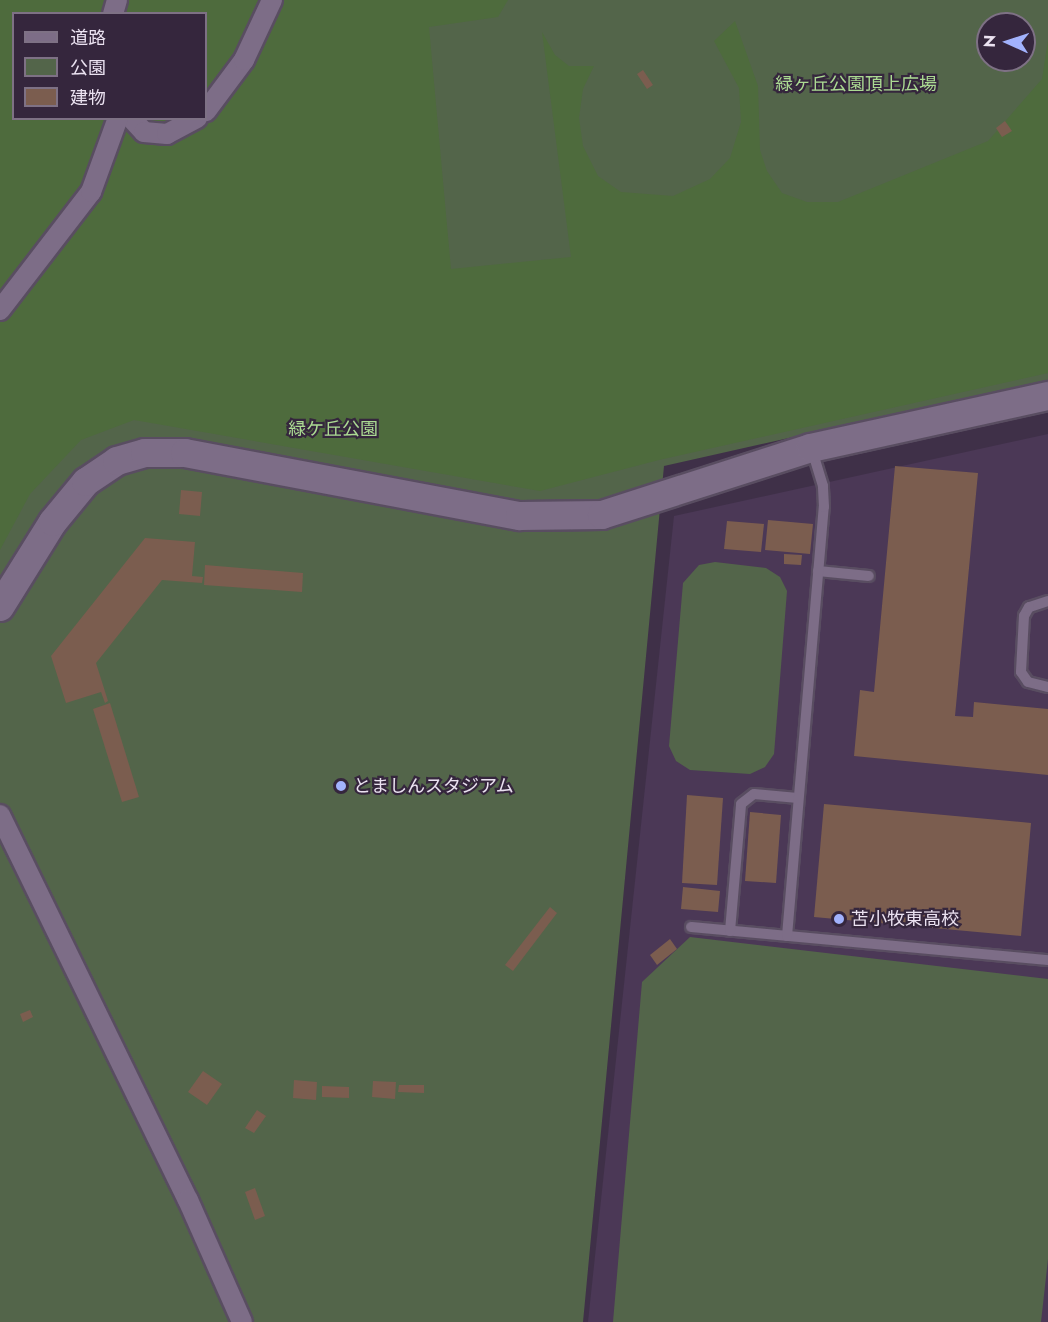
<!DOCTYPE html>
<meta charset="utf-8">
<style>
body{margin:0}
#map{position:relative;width:1048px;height:1322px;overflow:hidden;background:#3f3048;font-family:Jost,"Noto Sans JP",sans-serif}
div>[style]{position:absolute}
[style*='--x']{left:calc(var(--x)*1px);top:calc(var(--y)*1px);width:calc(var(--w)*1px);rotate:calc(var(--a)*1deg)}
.built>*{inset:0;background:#4b3856}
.green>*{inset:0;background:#53654a}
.forest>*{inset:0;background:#4e6b3d}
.building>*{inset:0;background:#7b5d4f}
.roads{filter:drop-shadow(2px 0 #594d61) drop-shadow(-2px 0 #594d61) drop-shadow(0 2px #594d61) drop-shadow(0 -2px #594d61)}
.lane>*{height:10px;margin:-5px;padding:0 5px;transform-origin:5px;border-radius:5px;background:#7d6d87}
.street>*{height:20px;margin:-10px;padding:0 10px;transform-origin:10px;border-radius:10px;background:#7d6d87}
.secondary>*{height:28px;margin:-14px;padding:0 14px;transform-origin:14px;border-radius:14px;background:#7d6d87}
.dots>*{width:16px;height:16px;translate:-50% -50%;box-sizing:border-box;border:3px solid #35263d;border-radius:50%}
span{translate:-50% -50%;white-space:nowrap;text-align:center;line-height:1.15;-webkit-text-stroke:4.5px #35263d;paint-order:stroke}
.park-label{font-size:18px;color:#abda92}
.poi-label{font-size:18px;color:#ebe2f1}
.left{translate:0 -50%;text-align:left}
.legend{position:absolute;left:12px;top:12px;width:195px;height:108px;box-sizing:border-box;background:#35263d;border:2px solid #7e7185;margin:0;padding:8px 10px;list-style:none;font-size:18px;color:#ebe2f1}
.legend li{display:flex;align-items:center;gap:12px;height:30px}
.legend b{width:30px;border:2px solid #7e7185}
.north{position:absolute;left:976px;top:12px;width:60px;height:60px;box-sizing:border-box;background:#35263d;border:2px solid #7e7185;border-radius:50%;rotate:273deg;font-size:16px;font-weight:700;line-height:24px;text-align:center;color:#ebe2f1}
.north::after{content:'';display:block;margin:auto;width:21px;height:27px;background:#a2b2fd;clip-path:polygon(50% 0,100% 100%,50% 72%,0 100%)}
</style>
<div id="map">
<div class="built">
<i style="clip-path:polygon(1048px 434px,1048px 1322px,588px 1322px,674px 516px)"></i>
</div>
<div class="green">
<i style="clip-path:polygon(evenodd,0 0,1048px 0,1048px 380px,664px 466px,583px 1322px,0 1322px,0 0,14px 14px,206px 14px,206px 118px,14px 118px,14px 14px,0 0,988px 24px,1024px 24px,1024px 60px,988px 60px,988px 24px)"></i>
<i style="clip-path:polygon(715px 562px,766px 568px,780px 577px,787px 591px,774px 754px,765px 767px,750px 774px,690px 770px,676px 761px,669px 746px,683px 583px,699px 565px)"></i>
<i style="clip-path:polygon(690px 937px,1048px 979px,1048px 1259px,1041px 1322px,613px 1322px,642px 982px)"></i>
</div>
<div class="forest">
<i style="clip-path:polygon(evenodd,0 0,508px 0,498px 17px,429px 27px,451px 269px,571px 257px,542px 32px,555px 55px,569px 66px,594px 66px,583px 89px,579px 118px,583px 146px,598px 176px,621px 192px,673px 196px,710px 179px,730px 158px,741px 122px,739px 88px,714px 41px,735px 21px,758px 86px,760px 150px,767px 171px,782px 193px,807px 202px,838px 202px,988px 141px,1042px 79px,1048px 40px,1048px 373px,659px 460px,540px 491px,134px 420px,81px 440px,30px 494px,0 550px,0 0,14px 14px,206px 14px,206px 118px,14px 118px,14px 14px)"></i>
</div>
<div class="building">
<i style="clip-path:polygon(643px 70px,653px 85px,647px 89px,637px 74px)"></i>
<i style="clip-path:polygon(1005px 121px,1012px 131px,1002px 137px,996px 128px)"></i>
<i style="clip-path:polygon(895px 466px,978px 473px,955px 716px,973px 717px,974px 702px,1048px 709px,1048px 775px,854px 756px,860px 690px,874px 692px)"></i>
<i style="clip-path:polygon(181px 490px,202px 492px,200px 516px,179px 514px)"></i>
<i style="clip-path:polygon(768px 520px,813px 524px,810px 554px,765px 550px)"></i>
<i style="clip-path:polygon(727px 521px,764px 524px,761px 552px,724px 549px)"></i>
<i style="clip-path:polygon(145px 538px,195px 542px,192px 576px,203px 577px,202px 583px,162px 580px,96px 663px,108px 701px,105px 703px,101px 692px,66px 703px,51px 656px)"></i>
<i style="clip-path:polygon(784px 554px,802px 555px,801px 565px,784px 564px)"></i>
<i style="clip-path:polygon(205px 565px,303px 573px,302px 592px,204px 585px)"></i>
<i style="clip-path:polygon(110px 703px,139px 797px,122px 802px,93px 709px)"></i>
<i style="clip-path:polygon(687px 795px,723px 798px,717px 885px,682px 883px)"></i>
<i style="clip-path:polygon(824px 804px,1031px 823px,1021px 936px,814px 917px)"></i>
<i style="clip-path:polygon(750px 812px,781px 815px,776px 883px,745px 881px)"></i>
<i style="clip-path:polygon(683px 887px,720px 891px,718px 912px,681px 909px)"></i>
<i style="clip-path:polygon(550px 907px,557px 913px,513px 971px,505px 965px)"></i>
<i style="clip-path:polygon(670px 939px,677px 949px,657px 965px,650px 955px)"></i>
<i style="clip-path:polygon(30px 1010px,33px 1017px,23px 1022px,20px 1014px)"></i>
<i style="clip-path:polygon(203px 1071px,222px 1084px,207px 1105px,188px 1092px)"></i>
<i style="clip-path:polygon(294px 1080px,317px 1082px,316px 1100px,293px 1098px)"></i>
<i style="clip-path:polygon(373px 1081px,396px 1082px,395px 1099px,372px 1097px)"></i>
<i style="clip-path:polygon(399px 1085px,424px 1085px,424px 1093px,398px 1092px)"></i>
<i style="clip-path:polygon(322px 1086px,349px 1087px,349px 1098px,322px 1097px)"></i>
<i style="clip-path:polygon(257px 1110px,266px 1116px,254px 1133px,245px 1128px)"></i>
<i style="clip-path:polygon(255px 1188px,265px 1216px,255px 1220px,245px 1192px)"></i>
</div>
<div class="roads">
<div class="lane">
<i style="--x:818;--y:571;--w:51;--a:5.6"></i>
<i style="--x:1048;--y:601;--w:20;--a:162"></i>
<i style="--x:1029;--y:607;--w:10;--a:119"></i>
<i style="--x:1024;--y:616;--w:56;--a:93.1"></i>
<i style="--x:1021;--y:672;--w:12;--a:55"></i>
<i style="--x:1028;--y:682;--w:21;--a:14"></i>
<i style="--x:691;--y:927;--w:359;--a:5.3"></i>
<i style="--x:730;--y:931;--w:127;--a:-85"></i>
<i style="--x:741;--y:804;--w:16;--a:-38"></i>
<i style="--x:754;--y:794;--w:44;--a:5.2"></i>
<i style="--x:787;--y:936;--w:431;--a:-85.1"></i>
<i style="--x:824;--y:507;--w:21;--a:-93"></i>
<i style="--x:823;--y:486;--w:38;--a:-107"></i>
</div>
<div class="street">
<i style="--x:113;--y:14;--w:15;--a:-74"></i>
<i style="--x:206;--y:111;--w:64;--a:-53.3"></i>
<i style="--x:244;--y:60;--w:66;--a:-65"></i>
<i style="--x:131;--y:118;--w:19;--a:47"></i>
<i style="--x:144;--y:132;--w:23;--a:5"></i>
<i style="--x:167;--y:134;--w:34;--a:-28"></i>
<i style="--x:0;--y:310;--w:149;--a:-52.4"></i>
<i style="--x:91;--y:192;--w:79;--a:-70"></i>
<i style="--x:0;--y:815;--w:428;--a:64"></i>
<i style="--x:188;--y:1200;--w:133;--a:66.1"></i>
</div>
<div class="secondary">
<i style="--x:0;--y:607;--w:100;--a:-58.1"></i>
<i style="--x:53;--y:522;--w:52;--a:-50.5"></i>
<i style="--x:86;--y:482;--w:37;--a:-34"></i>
<i style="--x:117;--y:461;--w:29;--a:-16"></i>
<i style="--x:145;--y:453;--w:40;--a:0"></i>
<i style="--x:185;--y:453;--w:341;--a:10.7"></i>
<i style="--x:520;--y:516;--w:82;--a:-0.7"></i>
<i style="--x:602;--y:515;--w:219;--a:-17.8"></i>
<i style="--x:811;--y:448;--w:243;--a:-12.4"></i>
</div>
</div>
<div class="dots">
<i style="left:341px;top:786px;background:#a2b2fd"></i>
<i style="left:839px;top:919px;background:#a2b2fd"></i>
</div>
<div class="park-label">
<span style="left:856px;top:84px">緑ヶ丘公園頂上広場</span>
<span style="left:333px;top:429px">緑ケ丘公園</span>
</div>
<div class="poi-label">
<span class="left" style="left:353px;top:786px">とましんスタジアム</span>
<span class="left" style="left:851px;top:919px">苫小牧東高校</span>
</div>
<ul class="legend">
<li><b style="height:8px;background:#7d6d87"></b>道路</li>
<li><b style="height:16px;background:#53654a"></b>公園</li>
<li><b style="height:16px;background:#7b5d4f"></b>建物</li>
</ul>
<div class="north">N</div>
</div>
